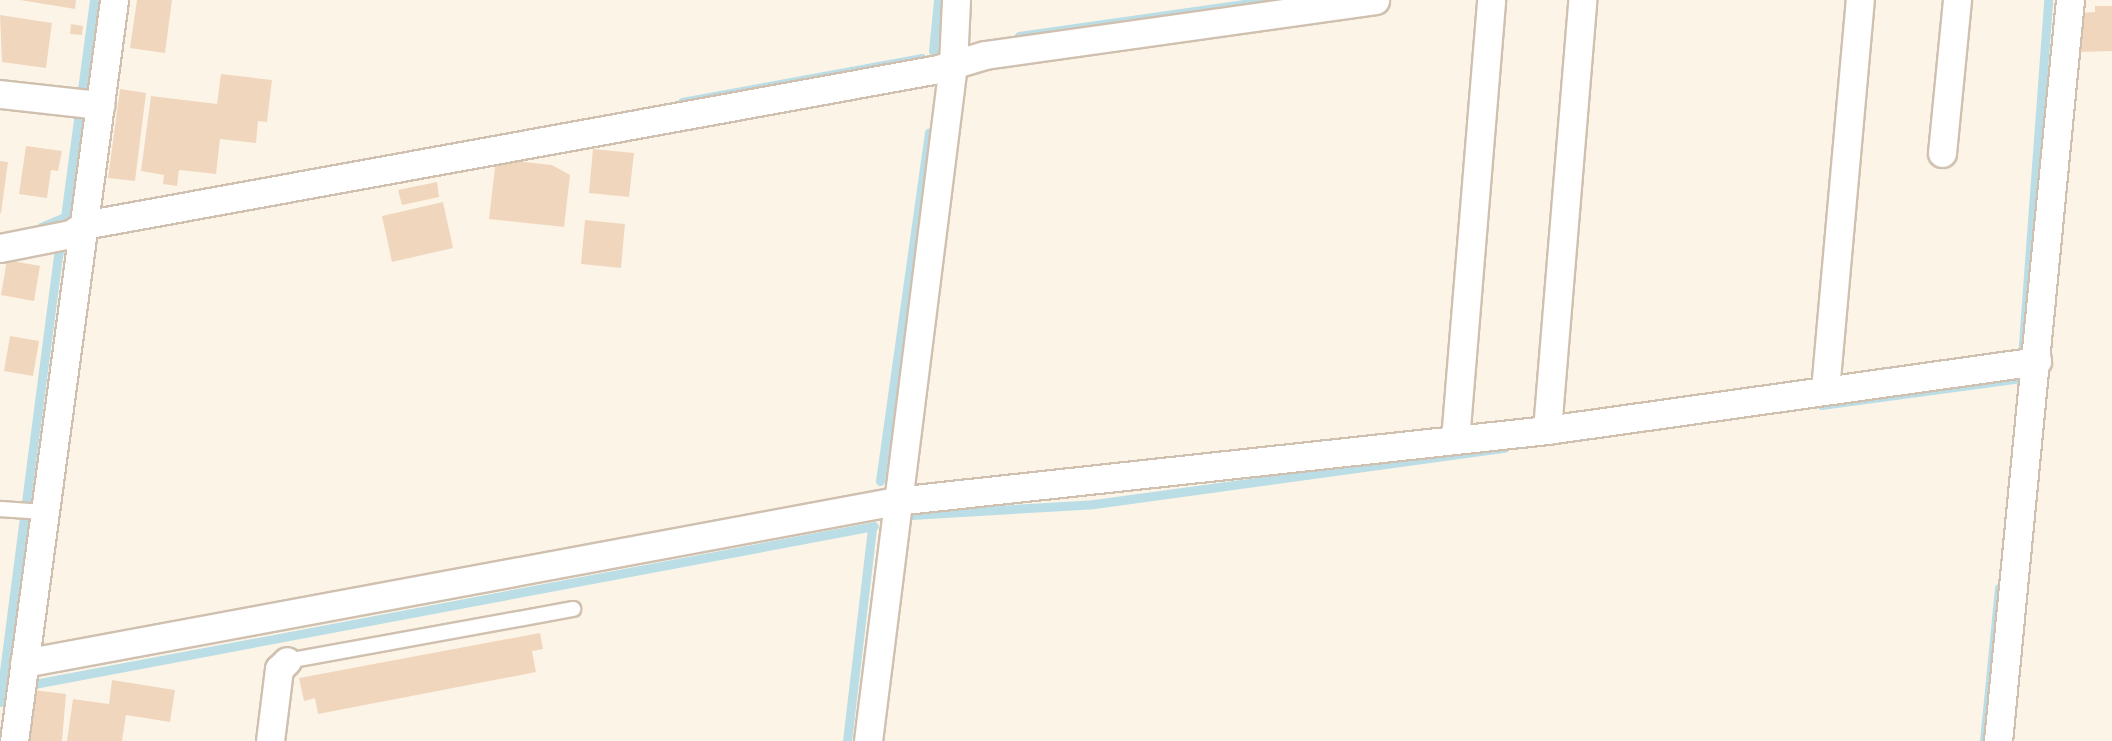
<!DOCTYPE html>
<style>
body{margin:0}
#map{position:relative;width:2112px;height:741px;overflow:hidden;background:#fcf5e7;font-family:"Open Sans",sans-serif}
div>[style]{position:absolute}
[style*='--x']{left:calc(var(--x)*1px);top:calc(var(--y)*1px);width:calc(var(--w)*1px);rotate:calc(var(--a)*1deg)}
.stream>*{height:9px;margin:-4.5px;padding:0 4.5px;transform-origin:4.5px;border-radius:4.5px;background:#bbdde6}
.building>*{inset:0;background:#f1d6be}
.roads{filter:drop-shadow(2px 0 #d0c0af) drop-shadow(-2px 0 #d0c0af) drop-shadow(0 2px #d0c0af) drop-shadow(0 -2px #d0c0af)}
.service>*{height:14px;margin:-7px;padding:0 7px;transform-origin:7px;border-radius:7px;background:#fff}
.minor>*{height:27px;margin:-13.5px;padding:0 13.5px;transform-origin:13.5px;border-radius:13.5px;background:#fff}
span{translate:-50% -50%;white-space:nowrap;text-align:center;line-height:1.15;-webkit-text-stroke:4.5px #fff9ed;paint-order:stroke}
</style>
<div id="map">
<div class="stream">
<i style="--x:1019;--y:36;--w:257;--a:-8.1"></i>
<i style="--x:933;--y:51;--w:51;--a:-84.4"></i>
<i style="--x:682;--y:102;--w:244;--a:-10.4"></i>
<i style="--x:41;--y:227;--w:26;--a:-23"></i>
<i style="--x:65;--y:217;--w:219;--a:-82.4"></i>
<i style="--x:2022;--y:357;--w:358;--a:-85.8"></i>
<i style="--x:1821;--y:405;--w:202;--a:-7.7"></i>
<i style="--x:880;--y:481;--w:352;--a:-82"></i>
<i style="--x:911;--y:515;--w:183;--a:-3.4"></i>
<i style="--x:1094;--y:504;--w:414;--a:-7.8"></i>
<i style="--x:2;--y:690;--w:887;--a:-10.65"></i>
<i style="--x:0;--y:702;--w:449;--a:-82.6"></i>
<i style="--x:58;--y:257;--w:41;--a:-80.1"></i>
<i style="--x:65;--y:217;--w:8;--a:-23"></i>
<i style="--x:847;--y:741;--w:215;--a:-83.3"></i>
<i style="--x:1984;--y:741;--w:154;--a:-84.4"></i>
</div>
<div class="building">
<i style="clip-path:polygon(20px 0,76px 0,75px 9px)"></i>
<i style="clip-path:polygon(137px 0,172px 0,165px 53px,130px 48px)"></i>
<i style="clip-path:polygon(2095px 6px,2112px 6px,2112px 51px,2078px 52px,2077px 13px,2095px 12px)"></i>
<i style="clip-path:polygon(0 15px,52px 23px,46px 68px,2px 62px)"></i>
<i style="clip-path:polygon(71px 24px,83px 26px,82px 35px,70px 34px)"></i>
<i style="clip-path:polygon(221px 74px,272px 80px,267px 122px,258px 121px,256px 143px,220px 139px,216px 174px,179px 170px,177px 186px,163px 184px,164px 175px,141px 171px,151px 96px,217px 104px)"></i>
<i style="clip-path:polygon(120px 89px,146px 93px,135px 181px,108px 178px)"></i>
<i style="clip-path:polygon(26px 146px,62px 151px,58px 171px,51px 170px,47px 198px,19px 194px)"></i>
<i style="clip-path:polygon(593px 149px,634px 153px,629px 197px,589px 193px)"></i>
<i style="clip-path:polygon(496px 159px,552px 165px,570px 175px,564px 227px,489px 219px)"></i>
<i style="clip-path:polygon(0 161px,8px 162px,1px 213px,0 213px)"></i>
<i style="clip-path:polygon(437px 182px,439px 197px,402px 205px,398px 190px)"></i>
<i style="clip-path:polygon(443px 202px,453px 248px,392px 262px,382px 216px)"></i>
<i style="clip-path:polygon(585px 220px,625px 224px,621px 268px,581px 264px)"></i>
<i style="clip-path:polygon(7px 260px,40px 266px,34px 301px,1px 295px)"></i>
<i style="clip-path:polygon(10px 336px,39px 341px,33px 376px,4px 371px)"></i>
<i style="clip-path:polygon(540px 633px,543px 649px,532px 651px,536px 672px,318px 714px,315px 698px,304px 701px,299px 678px)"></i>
<i style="clip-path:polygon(112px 680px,175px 690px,170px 722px,126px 715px,122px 741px,67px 741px,73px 699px,109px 704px)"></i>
<i style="clip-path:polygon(34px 690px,66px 694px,62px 741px,29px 741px)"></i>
</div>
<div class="roads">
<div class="service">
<i style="--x:0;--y:509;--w:45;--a:3.8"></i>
<i style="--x:287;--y:661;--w:291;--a:-10.3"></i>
</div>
<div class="minor">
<i style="--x:0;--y:94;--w:101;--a:6.3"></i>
<i style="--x:1942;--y:153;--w:154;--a:-84.4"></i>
<i style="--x:0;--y:248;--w:72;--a:-11.2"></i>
<i style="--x:71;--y:234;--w:16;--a:-35"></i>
<i style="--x:84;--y:225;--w:868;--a:-10.35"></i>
<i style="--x:938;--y:69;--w:49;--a:-16.6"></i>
<i style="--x:985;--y:55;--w:394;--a:-8"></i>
<i style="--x:1825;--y:390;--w:392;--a:-84.9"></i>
<i style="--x:1547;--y:430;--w:431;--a:-85.3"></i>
<i style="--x:1455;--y:440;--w:441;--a:-85.3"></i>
<i style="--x:24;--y:663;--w:887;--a:-10.52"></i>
<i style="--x:896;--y:501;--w:655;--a:-6.22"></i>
<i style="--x:1547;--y:430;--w:495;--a:-8"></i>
<i style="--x:14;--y:741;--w:748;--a:-82.31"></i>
<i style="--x:270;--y:741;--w:73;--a:-82.9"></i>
<i style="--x:279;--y:669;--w:11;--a:-45"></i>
<i style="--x:868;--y:741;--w:682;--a:-82.84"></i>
<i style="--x:953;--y:64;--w:64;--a:-87.3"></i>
<i style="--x:1998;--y:741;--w:744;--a:-84.45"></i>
</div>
</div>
</div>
